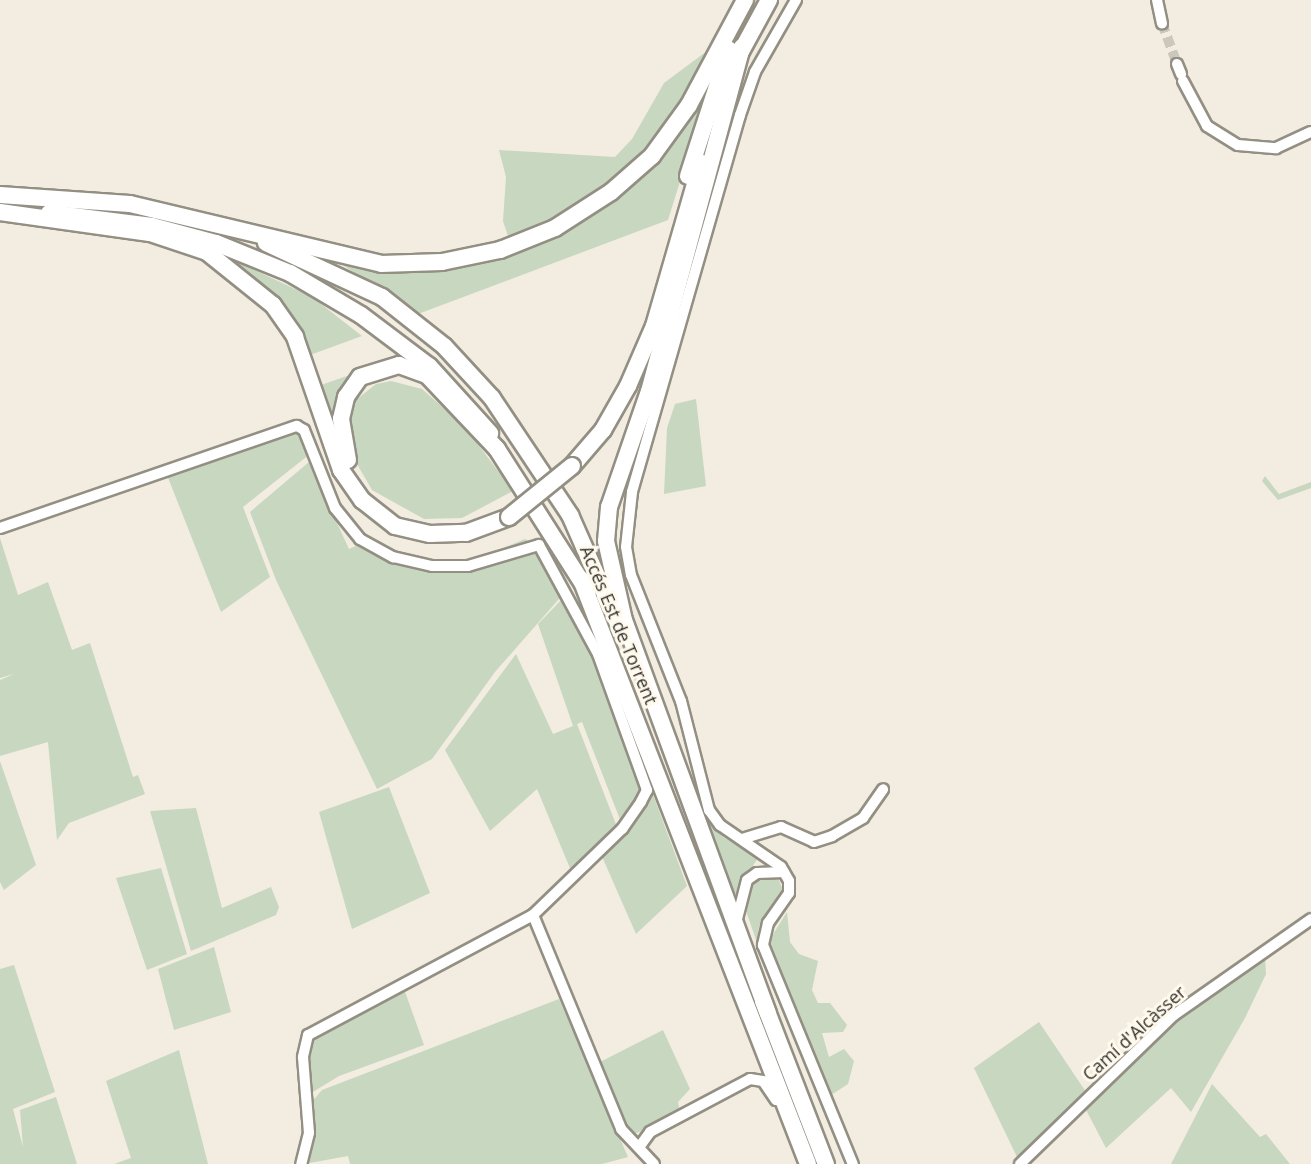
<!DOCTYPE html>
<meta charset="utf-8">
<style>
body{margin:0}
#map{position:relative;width:1311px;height:1164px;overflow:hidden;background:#f2ede0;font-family:"Open Sans",sans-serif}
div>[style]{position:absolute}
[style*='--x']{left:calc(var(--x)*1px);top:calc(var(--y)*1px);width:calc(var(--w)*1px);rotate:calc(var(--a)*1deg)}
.green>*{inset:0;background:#c8d7bf}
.minor-tunnel>*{height:10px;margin-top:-5px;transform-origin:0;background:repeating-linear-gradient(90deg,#ccc7bc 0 10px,transparent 0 15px)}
.roads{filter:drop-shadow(2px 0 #938f83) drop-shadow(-2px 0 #938f83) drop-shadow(0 2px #938f83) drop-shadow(0 -2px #938f83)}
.minor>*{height:10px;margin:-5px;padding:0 5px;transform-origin:5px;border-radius:5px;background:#fff}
.primary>*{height:16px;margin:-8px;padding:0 8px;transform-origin:8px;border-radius:8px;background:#fff}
.trunk>*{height:16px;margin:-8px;padding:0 8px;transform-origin:8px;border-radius:8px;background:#fff}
.bridges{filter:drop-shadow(2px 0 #938f83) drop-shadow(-2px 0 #938f83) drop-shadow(0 2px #938f83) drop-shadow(0 -2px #938f83)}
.trunk-bridge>*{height:16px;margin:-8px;padding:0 8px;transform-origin:8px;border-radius:8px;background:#fff}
span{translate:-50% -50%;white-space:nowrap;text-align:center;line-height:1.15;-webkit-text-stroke:6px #fffaed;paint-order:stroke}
.street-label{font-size:18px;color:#33312c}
</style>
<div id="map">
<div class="green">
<i style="clip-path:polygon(707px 51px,694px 86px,651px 148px,613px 185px,567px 215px,509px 239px,503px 221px,506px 177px,499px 150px,615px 157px,632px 139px,664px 83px)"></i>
<i style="clip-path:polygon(710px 86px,668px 220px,418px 314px,338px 262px,405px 268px,557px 233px,683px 123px)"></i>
<i style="clip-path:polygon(231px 259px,312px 297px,362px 336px,310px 355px,274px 298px)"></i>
<i style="clip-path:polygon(364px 370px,334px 432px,321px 385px)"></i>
<i style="clip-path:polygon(391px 381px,422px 389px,465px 427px,513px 491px,462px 518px,424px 519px,372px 490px,350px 452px,351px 404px,376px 384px)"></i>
<i style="clip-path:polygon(696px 399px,706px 486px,664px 494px,667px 428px,675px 404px)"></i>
<i style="clip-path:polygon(304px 424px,310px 454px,243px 507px,270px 577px,221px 612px,167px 475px)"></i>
<i style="clip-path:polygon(309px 462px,349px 549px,369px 540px,419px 561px,469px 562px,525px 539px,536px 545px,565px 592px,495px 672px,432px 759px,377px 789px,276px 580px,250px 512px)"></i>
<i style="clip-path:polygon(1265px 476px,1279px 494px,1311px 482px,1311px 488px,1278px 500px,1262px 481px)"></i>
<i style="clip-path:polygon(0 538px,18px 595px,48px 582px,72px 650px,90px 643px,133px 777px,138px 775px,145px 794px,69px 823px,57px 840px,48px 742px,0 756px,0 680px,14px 674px,0 678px)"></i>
<i style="clip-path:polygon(566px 595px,598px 666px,642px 792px,621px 822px,582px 722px,577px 724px,617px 827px,572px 873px,537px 789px,490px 831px,445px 750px,516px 654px,553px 734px,573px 726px,538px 624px)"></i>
<i style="clip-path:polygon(0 761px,36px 865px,4px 890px,0 882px)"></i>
<i style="clip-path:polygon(389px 787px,430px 893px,352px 929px,319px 812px)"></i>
<i style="clip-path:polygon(652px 792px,687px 886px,636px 934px,600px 852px)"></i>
<i style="clip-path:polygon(196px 808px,222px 908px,271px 887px,279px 907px,276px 915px,191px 951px,150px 811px)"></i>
<i style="clip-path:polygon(702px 809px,723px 837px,758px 858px,735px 894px)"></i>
<i style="clip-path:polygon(161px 868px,187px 954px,147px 970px,116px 878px)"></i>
<i style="clip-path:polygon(766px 877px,778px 878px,783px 890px,759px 927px,757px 943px,744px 905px,752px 884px)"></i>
<i style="clip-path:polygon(787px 912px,790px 942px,799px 954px,818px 961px,812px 990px,818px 1003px,830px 1003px,847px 1025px,843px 1032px,822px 1033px,829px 1057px,844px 1049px,854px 1061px,848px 1084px,828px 1097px,771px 953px,770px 939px)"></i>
<i style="clip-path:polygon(214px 947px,231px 1012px,174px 1030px,158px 969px)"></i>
<i style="clip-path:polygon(1265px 956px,1266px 974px,1245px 1018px,1191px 1112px,1171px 1088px,1106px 1148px,1085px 1108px,1171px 1027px)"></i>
<i style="clip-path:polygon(14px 965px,55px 1092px,13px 1109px,23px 1147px,20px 1110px,56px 1097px,77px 1164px,0 1164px,0 969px)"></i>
<i style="clip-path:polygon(403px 986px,424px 1045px,339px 1076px,308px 1095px,309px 1039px)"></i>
<i style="clip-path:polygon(559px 999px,628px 1157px,602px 1164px,350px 1164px,348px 1156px,304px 1164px,310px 1104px,322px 1090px)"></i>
<i style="clip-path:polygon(1039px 1022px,1086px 1092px,1019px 1161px,974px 1068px)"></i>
<i style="clip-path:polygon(663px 1030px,690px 1089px,678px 1102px,680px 1112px,629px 1137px,596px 1064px)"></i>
<i style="clip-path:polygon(179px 1050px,208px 1164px,114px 1164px,131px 1158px,106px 1081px)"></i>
<i style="clip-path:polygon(1212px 1084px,1260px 1137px,1266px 1134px,1290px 1164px,1171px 1164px)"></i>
</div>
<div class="minor-tunnel">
<i style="--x:1162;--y:23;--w:44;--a:69.9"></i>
</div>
<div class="roads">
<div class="minor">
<i style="--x:796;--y:0;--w:83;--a:119.7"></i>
<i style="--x:755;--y:72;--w:46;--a:109.2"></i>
<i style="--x:740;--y:115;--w:392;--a:106"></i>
<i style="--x:632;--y:492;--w:55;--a:96.2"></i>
<i style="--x:626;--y:547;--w:28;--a:80"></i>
<i style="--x:631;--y:575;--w:136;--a:68.4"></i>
<i style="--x:681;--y:701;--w:113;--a:75.6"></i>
<i style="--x:709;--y:810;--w:19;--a:54"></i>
<i style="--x:720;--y:825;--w:74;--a:34.5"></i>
<i style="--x:781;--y:867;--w:16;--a:60"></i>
<i style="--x:789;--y:881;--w:12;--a:90"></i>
<i style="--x:789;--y:893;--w:37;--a:125"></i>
<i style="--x:768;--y:923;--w:23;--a:103"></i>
<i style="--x:763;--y:945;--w:237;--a:67.7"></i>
<i style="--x:1157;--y:0;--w:24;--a:78"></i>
<i style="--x:1177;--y:64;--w:11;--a:68"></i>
<i style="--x:1183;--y:81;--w:51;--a:61.9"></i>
<i style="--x:1207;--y:126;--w:36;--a:32"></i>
<i style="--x:1238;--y:145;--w:38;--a:5"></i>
<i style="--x:1276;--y:148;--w:38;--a:-25"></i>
<i style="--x:0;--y:528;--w:314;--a:-19"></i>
<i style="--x:297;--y:426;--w:8;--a:30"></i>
<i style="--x:304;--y:430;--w:84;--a:68.3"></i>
<i style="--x:335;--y:508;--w:40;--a:51"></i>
<i style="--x:360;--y:539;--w:38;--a:29"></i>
<i style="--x:393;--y:557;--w:40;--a:13"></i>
<i style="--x:432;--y:566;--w:36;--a:0"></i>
<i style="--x:468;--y:566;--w:74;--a:-16.5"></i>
<i style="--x:539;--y:545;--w:124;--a:61.6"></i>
<i style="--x:598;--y:654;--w:145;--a:70.2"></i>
<i style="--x:647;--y:790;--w:13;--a:117"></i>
<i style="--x:641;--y:802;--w:33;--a:125"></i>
<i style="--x:622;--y:829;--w:124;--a:136"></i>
<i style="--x:533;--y:915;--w:255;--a:151.9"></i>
<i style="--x:308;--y:1035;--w:23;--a:103"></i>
<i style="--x:303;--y:1057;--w:76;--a:85.5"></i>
<i style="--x:309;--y:1133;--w:32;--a:104"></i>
<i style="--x:742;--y:839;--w:41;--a:-17.1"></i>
<i style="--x:781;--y:827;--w:36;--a:24"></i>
<i style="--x:814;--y:842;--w:19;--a:-18"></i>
<i style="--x:832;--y:836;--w:36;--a:-30"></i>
<i style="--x:863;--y:818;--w:35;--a:-55"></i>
<i style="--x:533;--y:915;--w:231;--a:67.6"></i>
<i style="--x:621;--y:1129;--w:48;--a:46.7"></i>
<i style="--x:737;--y:919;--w:40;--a:-75.6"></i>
<i style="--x:747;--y:880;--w:12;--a:-35"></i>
<i style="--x:757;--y:873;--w:27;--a:-2"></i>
<i style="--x:640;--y:1146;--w:17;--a:-54"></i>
<i style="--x:650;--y:1132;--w:113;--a:-27.9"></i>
<i style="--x:750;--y:1079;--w:13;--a:9"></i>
<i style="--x:763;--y:1081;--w:23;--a:56"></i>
<i style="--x:1020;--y:1164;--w:214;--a:-44.1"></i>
<i style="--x:1174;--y:1015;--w:167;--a:-35"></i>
</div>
<div class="primary">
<i style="--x:49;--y:213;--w:104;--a:7.2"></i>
<i style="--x:152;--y:226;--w:66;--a:14.9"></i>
<i style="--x:216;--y:243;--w:80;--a:22.1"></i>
<i style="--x:290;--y:273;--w:82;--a:30.6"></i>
<i style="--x:361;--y:315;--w:85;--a:36.9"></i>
<i style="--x:429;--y:366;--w:91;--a:47.7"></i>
<i style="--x:266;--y:243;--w:128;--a:25"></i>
<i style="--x:382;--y:297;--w:79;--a:38.3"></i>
<i style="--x:444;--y:346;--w:71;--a:47.3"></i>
<i style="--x:492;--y:398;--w:141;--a:56.3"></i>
<i style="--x:570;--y:515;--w:129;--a:66.2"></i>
<i style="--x:581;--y:579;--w:627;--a:68.79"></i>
<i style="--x:763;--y:1001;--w:175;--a:68.9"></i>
</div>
<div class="trunk">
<i style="--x:742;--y:47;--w:356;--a:105.1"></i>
<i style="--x:649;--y:391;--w:123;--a:109"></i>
<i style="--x:609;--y:507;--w:34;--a:95"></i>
<i style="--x:606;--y:541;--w:81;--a:77.2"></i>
<i style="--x:624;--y:620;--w:419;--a:69.9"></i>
<i style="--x:738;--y:57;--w:65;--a:-61.5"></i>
<i style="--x:688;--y:176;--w:133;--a:-72.1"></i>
<i style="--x:0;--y:195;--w:130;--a:4"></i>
<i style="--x:130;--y:204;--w:258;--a:13.4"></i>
<i style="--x:381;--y:264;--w:61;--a:-1.9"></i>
<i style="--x:442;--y:262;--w:59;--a:-11.7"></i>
<i style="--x:500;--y:250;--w:59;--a:-21.8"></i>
<i style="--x:555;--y:228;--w:67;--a:-32.7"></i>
<i style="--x:611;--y:192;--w:55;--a:-41.3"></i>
<i style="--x:652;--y:156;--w:63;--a:-54"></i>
<i style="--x:689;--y:105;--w:119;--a:-61.9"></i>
<i style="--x:0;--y:212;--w:151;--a:8"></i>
<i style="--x:150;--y:233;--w:60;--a:18.4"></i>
<i style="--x:207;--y:252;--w:85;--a:38.8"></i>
<i style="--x:273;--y:305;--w:39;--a:55"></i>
<i style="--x:295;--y:337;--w:141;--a:70.9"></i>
<i style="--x:341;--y:470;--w:37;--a:55"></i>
<i style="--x:362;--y:500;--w:42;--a:38.2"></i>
<i style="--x:395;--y:526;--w:36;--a:13"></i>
<i style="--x:430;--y:534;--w:36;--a:-2"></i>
<i style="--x:466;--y:533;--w:46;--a:-20.4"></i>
<i style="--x:348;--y:460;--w:42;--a:-99.7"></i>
<i style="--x:341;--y:419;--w:23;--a:-77"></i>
<i style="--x:346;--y:397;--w:24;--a:-55"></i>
<i style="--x:360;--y:377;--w:41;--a:-17.1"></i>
<i style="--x:399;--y:365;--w:30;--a:20"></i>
<i style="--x:427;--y:375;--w:102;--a:46.6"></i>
<i style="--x:497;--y:449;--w:169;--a:57.5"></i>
<i style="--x:572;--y:466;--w:48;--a:-49.3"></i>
<i style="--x:603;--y:430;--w:51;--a:-60.4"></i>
<i style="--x:628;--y:386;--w:65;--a:-66.6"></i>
<i style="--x:654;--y:326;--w:170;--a:-73.9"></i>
</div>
</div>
<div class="bridges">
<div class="trunk-bridge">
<i style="--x:509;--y:517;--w:81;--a:-39"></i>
</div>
</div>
<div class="street-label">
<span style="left:619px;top:625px;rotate:67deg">Accés Est de Torrent</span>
<span style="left:1134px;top:1033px;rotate:-42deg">Camí d'Alcàsser</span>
</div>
</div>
